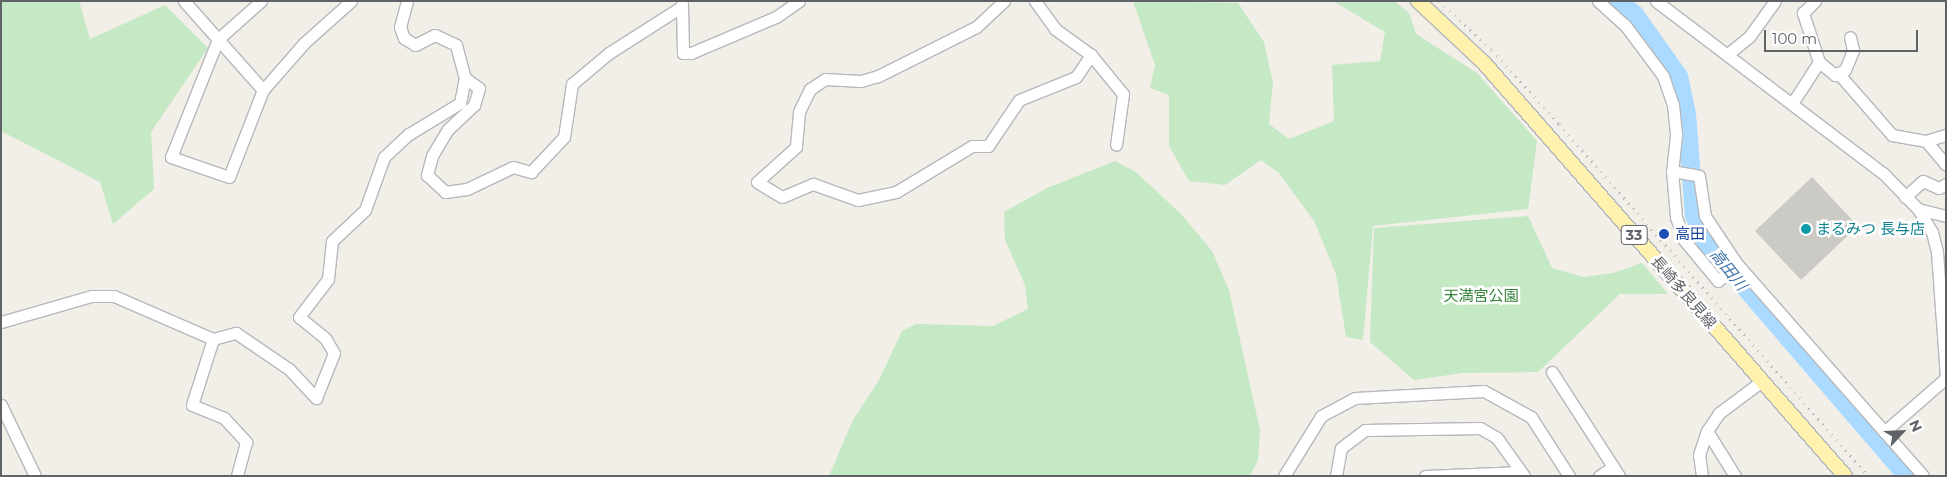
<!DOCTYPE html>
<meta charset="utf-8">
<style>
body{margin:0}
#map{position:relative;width:1947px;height:477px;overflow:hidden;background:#f1efe8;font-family:Montserrat,"Noto Sans JP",sans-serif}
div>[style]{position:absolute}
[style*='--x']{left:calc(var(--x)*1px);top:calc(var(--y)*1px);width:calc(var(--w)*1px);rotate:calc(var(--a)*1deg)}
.green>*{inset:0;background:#c5e8c5}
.river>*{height:19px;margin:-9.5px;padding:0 9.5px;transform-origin:9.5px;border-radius:9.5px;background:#aadaff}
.building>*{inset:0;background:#cccac5}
.roads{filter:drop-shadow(1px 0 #b5b8bc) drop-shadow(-1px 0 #b5b8bc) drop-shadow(0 1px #b5b8bc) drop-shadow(0 -1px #b5b8bc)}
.minor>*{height:11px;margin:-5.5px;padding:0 5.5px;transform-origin:5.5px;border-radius:5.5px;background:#fff}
.major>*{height:14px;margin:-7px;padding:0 7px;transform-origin:7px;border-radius:7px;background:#fff2af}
.rail>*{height:3px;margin-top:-1.5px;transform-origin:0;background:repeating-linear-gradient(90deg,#b6b7b8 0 1px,transparent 0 7px)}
.dots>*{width:14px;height:14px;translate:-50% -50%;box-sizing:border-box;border:2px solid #fff;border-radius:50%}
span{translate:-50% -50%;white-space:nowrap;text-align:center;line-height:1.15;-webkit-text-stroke:5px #fff;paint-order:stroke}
.shield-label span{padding:1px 4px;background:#fff;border:1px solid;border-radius:4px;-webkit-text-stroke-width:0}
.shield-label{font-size:14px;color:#5f6368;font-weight:700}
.culture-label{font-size:15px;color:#0d838f}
.left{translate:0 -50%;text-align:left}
.transit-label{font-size:15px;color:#164399}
.street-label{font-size:15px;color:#5f6368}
.park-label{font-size:15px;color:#348238}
.water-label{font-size:16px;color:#4174aa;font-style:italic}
.frame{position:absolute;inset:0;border:2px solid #5f6368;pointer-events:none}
.north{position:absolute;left:1877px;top:407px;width:50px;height:50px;-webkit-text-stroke:4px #fff;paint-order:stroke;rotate:65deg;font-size:14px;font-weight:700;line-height:20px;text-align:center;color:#5f6368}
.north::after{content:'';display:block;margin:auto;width:18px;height:22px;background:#5f6368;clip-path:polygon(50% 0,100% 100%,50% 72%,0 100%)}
.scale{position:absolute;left:1764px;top:30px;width:154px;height:22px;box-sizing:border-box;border:2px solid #5f6368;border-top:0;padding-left:6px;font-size:15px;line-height:18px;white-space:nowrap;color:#5f6368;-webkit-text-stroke:4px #fff;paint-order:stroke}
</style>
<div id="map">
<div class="green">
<i style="clip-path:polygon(1px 1px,79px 1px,90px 39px,165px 5px,208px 48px,151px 132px,154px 189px,113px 224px,100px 182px,1px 131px)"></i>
<i style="clip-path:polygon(1133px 1px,1238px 3px,1264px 42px,1273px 83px,1269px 124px,1289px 139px,1334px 121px,1332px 65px,1380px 61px,1385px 32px,1333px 1px,1394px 1px,1409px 13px,1416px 34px,1477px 73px,1537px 141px,1528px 209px,1373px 226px,1363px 340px,1346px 337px,1336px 274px,1314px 221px,1279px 173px,1261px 160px,1225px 185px,1189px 181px,1169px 146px,1169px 95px,1150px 88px,1155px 65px)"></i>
<i style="clip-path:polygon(1115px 161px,1136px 172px,1182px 215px,1212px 251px,1229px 290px,1260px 430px,1258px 460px,1250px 476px,829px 476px,853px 420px,879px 380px,902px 331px,916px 324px,993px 326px,1028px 309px,1025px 285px,1005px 240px,1004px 212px,1047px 188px)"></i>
<i style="clip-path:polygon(1528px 216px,1552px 268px,1584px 277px,1613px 273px,1642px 263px,1668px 294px,1620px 294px,1538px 372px,1463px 373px,1414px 380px,1370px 342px,1374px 228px)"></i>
</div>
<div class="river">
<i style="--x:1618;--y:1;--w:21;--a:39"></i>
<i style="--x:1634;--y:14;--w:76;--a:54.6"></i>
<i style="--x:1678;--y:76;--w:39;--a:78"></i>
<i style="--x:1686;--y:114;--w:101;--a:85.5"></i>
<i style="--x:1694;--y:215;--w:30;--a:66"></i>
<i style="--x:1706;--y:242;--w:308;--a:49.3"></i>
</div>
<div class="building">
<i style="clip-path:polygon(1812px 177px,1858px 226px,1801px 280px,1755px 231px)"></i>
</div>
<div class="roads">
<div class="minor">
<i style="--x:184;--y:1;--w:119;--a:48.4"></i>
<i style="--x:261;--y:1;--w:57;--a:138.5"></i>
<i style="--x:218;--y:39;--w:127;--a:111.7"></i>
<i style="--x:171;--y:157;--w:61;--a:19"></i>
<i style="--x:229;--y:177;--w:93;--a:-68.7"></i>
<i style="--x:263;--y:90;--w:62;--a:-48.9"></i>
<i style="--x:304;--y:43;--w:63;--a:-41.8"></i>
<i style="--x:407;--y:1;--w:27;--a:105"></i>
<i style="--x:400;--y:27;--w:12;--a:70"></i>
<i style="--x:404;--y:38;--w:13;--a:32"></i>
<i style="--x:415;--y:45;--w:22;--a:-27"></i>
<i style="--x:435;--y:35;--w:23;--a:25"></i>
<i style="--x:456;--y:45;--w:34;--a:75"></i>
<i style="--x:465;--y:78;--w:17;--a:36"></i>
<i style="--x:479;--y:88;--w:18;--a:106"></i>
<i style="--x:474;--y:105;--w:35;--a:137"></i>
<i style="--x:448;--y:129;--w:31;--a:121"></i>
<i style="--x:432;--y:156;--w:20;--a:105"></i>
<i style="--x:427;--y:175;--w:25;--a:43"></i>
<i style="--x:445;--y:192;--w:22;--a:-8"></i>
<i style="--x:467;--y:189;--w:51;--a:-25.6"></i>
<i style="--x:513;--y:167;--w:19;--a:16"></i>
<i style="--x:531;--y:172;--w:48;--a:-46.7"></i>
<i style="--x:564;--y:137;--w:54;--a:-81.4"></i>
<i style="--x:572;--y:84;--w:48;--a:-40"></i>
<i style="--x:609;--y:53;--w:85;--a:-32.6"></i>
<i style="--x:1004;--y:1;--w:38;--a:137"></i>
<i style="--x:976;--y:27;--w:110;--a:153.4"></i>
<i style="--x:878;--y:76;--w:18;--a:164"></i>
<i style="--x:861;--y:81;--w:36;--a:-177"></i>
<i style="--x:825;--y:79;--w:18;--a:146"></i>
<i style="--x:810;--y:89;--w:25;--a:116"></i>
<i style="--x:799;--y:112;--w:35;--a:95"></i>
<i style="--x:796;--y:147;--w:52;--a:138.1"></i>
<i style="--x:757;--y:182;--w:29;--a:31"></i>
<i style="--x:782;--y:197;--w:34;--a:-23"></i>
<i style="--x:813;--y:184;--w:48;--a:19.6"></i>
<i style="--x:858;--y:200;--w:39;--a:-12"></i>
<i style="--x:896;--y:192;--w:89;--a:-31.2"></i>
<i style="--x:972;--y:146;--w:16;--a:0"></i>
<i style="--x:988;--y:146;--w:55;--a:-56"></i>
<i style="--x:1019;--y:100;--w:61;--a:-22"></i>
<i style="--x:1076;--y:77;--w:27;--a:-56"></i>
<i style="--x:1035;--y:1;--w:34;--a:54"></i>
<i style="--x:1055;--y:29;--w:44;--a:35.8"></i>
<i style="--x:1091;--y:55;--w:50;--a:50.6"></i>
<i style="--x:1123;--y:94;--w:51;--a:97.8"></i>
<i style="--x:1598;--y:1;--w:36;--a:42"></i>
<i style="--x:1625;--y:25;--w:64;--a:53.3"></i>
<i style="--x:1663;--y:76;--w:31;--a:71"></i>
<i style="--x:1673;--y:105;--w:30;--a:84"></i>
<i style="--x:1676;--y:135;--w:36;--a:96"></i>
<i style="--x:1672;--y:171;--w:46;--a:85"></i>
<i style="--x:1676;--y:217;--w:24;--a:71"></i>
<i style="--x:1684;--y:240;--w:53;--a:50.3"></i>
<i style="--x:1718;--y:281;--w:25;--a:-42"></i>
<i style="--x:1656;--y:1;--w:285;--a:37.2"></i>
<i style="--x:1883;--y:173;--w:50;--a:45.8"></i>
<i style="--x:1918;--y:209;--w:27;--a:59"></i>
<i style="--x:1932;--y:232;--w:21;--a:76"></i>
<i style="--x:1937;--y:252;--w:127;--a:85.9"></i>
<i style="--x:682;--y:4;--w:49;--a:88.8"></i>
<i style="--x:683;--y:53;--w:8;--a:0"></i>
<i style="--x:691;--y:53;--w:92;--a:-23"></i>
<i style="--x:776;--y:17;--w:28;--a:-35"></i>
<i style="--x:1729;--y:53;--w:26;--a:-39"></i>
<i style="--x:1749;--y:37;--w:44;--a:-54.2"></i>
<i style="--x:1819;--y:62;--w:21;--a:39"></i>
<i style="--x:1835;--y:75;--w:11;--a:-27"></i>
<i style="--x:1845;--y:70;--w:22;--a:-68"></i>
<i style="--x:1853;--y:50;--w:13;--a:-103"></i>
<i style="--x:1838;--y:73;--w:82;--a:48.9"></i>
<i style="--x:1892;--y:135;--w:35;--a:10"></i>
<i style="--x:1926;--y:141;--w:31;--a:50"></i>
<i style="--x:1793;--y:102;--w:48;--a:-57"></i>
<i style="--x:1819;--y:62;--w:52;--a:-108.1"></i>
<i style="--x:1803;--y:13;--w:17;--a:-45"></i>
<i style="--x:1926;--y:141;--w:21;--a:-17"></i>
<i style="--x:1672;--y:171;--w:27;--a:10"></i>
<i style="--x:1699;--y:176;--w:40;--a:81.5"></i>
<i style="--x:1705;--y:216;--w:58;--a:56.3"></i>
<i style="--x:1737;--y:264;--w:282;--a:48.7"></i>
<i style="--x:1905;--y:197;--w:24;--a:-42"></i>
<i style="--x:1923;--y:181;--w:17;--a:24"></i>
<i style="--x:1939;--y:188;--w:8;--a:-30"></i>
<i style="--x:1918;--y:209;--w:29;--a:14"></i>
<i style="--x:1;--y:322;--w:94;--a:-16.1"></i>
<i style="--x:91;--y:296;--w:23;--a:0"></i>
<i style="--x:114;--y:296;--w:108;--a:23.5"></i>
<i style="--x:213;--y:339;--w:24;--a:-15"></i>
<i style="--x:236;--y:333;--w:64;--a:34.2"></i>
<i style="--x:289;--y:369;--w:40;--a:47"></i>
<i style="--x:316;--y:398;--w:48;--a:-68.2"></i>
<i style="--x:334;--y:353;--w:17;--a:-121"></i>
<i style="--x:325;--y:338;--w:33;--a:-141"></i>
<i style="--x:299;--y:317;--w:48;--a:-52.7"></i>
<i style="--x:328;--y:279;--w:38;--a:-84"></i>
<i style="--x:332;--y:241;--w:45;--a:-43.2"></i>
<i style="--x:365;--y:210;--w:56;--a:-70.3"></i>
<i style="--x:384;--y:157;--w:34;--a:-43"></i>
<i style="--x:409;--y:134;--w:60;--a:-31.3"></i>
<i style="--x:460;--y:103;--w:25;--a:-79"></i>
<i style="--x:213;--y:339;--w:69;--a:107.7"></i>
<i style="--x:192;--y:405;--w:35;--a:22"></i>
<i style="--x:224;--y:418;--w:33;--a:47"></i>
<i style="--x:246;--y:442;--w:35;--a:105"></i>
<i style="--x:1552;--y:372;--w:124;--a:57.2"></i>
<i style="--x:1;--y:405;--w:79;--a:64.4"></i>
<i style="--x:1707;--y:431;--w:53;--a:58.1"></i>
<i style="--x:1884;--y:432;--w:82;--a:-41.1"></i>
<i style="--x:1284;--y:476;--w:70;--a:-58.3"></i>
<i style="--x:1321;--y:416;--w:38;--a:-28"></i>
<i style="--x:1355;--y:398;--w:129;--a:-3.1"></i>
<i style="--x:1484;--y:391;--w:54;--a:29"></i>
<i style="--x:1531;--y:417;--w:70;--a:57.2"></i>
<i style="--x:1336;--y:476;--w:28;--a:-80"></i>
<i style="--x:1341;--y:448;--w:30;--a:-37"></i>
<i style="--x:1365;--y:430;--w:115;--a:-1"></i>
<i style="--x:1480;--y:428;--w:20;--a:30"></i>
<i style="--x:1497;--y:438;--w:47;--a:54.6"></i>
<i style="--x:1425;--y:476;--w:96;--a:-2.4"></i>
<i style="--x:1599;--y:476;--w:17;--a:-33"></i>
<i style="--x:1702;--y:476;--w:21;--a:-98"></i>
<i style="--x:1699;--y:455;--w:25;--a:-72"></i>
<i style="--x:1707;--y:431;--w:22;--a:-56"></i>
<i style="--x:1719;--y:413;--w:54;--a:-36.7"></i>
</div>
<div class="major">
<i style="--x:1418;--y:1;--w:92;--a:43.2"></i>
<i style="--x:1485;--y:64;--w:547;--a:48.85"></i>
</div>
</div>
<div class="rail">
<i style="--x:1439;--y:1;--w:72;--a:42.8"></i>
<i style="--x:1492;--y:50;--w:100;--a:47.8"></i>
<i style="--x:1559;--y:124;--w:468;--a:48.7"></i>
</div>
<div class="dots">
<i style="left:1806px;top:229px;background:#0f9aa8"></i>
<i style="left:1664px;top:234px;background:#1a4fb4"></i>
</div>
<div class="shield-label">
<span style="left:1634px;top:235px">33</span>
</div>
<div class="culture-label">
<span class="left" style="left:1816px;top:229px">まるみつ 長与店</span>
</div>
<div class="transit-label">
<span class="left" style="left:1675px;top:234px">高田</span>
</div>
<div class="street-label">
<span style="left:1684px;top:292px;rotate:49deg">長崎多良見線</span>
</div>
<div class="park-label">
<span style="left:1481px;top:296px">天満宮公園</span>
</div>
<div class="water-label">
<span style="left:1728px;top:270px;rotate:51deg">高田川</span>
</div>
<div class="frame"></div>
<div class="north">N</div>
<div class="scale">100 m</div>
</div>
